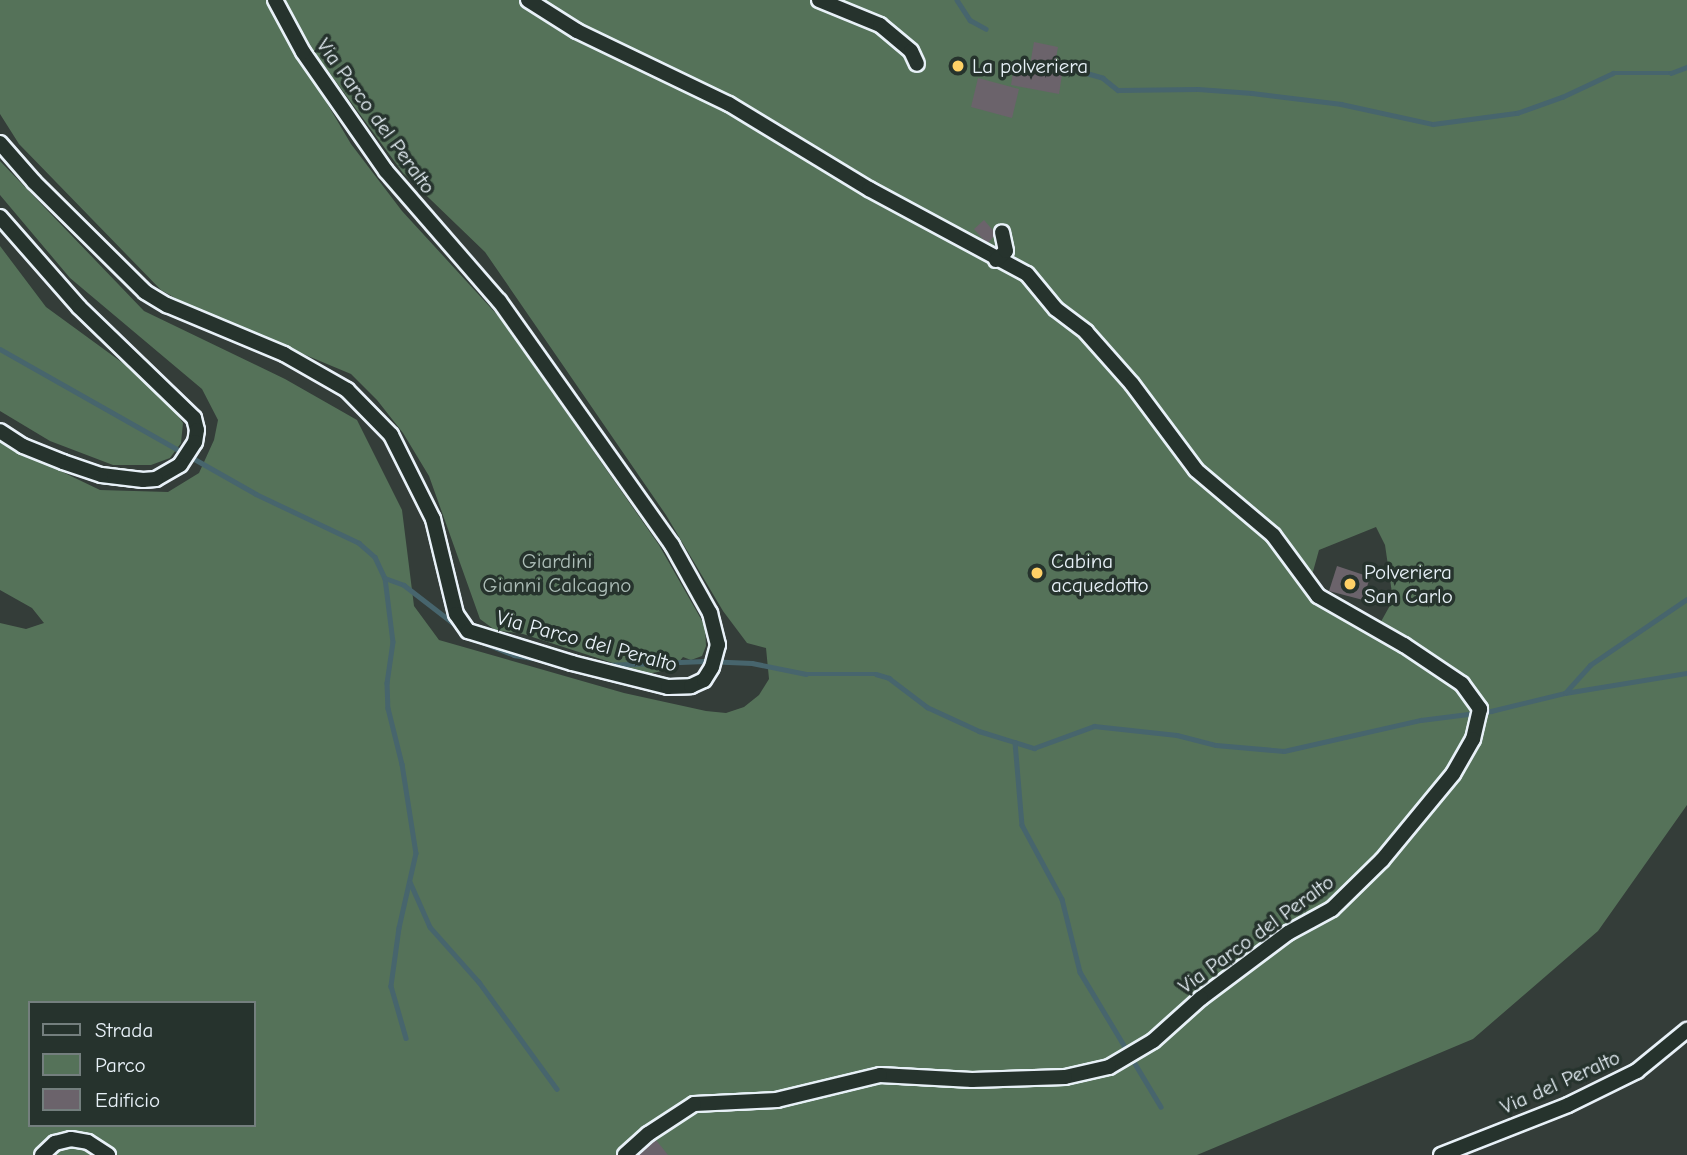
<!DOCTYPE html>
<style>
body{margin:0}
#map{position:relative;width:1687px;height:1155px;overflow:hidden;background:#343d39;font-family:"Comic Neue",sans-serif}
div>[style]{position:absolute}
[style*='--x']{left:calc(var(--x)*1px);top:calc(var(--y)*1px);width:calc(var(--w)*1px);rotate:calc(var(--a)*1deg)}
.green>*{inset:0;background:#557259}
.stream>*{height:4.5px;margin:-2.25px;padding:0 2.25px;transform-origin:2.25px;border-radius:2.25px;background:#47656d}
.building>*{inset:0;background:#6b636b}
.roads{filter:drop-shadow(2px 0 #e8f1f8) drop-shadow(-2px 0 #e8f1f8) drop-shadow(0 2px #e8f1f8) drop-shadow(0 -2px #e8f1f8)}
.minor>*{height:14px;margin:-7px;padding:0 7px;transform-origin:7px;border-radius:7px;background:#26332d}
.dots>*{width:19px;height:19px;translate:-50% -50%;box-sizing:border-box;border:4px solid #26332d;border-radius:50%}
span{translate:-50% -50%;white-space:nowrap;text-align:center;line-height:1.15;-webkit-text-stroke:7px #26332d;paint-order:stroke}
.poi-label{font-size:21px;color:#e8f1f8}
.left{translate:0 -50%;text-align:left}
.street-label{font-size:21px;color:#e8f1f8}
.park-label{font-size:21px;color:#adbeb8}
.legend{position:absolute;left:28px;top:1001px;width:228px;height:126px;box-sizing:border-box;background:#26332d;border:2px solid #747f7e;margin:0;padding:9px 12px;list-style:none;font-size:21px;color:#e8f1f8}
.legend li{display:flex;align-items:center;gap:14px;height:35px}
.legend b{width:35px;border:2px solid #747f7e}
</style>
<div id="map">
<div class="green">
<i style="clip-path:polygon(0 0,266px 0,351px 144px,402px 211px,501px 319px,659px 545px,705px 626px,706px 646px,702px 656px,691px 660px,683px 657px,673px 669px,647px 674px,523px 634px,495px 630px,480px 619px,429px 476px,403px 433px,377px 400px,351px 374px,191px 307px,161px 290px,19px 144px,0 114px)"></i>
<i style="clip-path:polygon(evenodd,285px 0,1687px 0,1687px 805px,1598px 931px,1473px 1039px,1197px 1155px,0 1155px,0 623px,26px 629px,44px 623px,32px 608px,0 590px,0 442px,100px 490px,168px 492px,199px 473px,214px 440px,218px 420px,202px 389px,70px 278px,0 195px,0 161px,144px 311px,285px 379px,357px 420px,402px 510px,414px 606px,439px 640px,624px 693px,706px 711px,726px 713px,744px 707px,759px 695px,769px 679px,766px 648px,747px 643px,723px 611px,666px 515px,485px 252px,403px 173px,309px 45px,285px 0,1376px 527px,1385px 545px,1393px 600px,1373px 636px,1307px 593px,1319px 550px,1376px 527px,285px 0,30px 1003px,254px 1003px,254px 1125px,30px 1125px,30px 1003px)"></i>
<i style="clip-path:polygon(0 246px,46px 307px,131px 369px,171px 406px,183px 423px,181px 443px,170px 458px,151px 465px,113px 465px,50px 441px,0 411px)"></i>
</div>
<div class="stream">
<i style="--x:957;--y:0;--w:24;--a:57"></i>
<i style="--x:970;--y:20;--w:18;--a:29"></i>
<i style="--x:1069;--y:68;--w:35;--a:16"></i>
<i style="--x:1103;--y:78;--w:19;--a:39"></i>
<i style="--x:1118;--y:90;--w:80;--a:-0.7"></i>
<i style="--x:1198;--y:89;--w:54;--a:4.2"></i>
<i style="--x:1252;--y:93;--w:90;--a:7"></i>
<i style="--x:1341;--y:104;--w:94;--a:12.3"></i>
<i style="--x:1433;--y:124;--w:85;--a:-7.5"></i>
<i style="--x:1517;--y:113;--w:48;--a:-19.6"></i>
<i style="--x:1562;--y:97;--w:56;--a:-25.2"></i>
<i style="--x:1613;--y:73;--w:58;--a:0"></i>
<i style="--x:1671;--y:73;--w:17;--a:-21"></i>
<i style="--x:0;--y:349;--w:294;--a:29.5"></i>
<i style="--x:256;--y:494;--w:114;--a:25.4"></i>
<i style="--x:359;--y:543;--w:21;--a:41"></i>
<i style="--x:375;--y:557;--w:23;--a:65"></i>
<i style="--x:385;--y:578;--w:64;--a:82.9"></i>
<i style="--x:393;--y:642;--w:41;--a:98.3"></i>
<i style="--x:387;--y:683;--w:25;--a:88"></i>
<i style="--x:388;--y:708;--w:58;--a:76"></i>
<i style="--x:402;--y:764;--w:90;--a:81.1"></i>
<i style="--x:416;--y:853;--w:77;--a:102.8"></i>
<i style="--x:399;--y:928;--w:59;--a:97.9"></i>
<i style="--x:391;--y:986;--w:54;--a:73.9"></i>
<i style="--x:385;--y:578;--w:20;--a:20"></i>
<i style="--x:404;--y:585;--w:67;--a:37.7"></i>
<i style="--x:482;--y:642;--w:35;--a:22"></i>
<i style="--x:514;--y:655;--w:20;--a:9"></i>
<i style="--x:605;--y:665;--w:100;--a:-2.3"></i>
<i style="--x:705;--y:661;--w:47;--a:2.4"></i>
<i style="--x:752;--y:663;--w:55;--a:11.5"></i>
<i style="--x:806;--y:674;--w:70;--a:0"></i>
<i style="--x:876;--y:674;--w:14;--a:17"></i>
<i style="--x:889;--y:678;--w:48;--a:37.3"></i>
<i style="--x:927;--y:707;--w:57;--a:24.8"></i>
<i style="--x:979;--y:731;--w:58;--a:17.2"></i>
<i style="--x:1034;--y:748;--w:64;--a:-20.1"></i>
<i style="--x:1094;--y:726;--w:83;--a:6.2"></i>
<i style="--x:1177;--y:735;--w:40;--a:14.4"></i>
<i style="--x:1216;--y:745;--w:68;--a:5"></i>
<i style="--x:1284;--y:751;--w:140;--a:-12.8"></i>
<i style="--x:1421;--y:720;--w:71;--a:-7.3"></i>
<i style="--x:1491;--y:711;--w:76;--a:-13.7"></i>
<i style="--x:1565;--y:693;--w:124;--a:-9.3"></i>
<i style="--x:1566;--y:692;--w:36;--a:-48"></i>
<i style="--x:1590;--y:665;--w:117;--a:-34.2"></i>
<i style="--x:1015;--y:742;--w:83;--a:85.2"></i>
<i style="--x:1022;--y:825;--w:84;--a:61.6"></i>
<i style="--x:1062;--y:899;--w:75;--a:76.1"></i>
<i style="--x:1080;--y:972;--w:157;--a:59"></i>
<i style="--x:410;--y:882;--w:49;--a:66"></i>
<i style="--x:430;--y:927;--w:74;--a:48.3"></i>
<i style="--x:479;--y:982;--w:132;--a:53.9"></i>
</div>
<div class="building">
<i style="clip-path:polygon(1034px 42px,1058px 47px,1054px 69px,1030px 65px)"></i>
<i style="clip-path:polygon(1014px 66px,1062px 75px,1059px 94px,1011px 85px)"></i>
<i style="clip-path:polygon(978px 78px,1019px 89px,1012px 118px,971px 107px)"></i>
<i style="clip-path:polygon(984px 220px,996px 234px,987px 244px,974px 229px)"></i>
<i style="clip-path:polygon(1337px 566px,1370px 577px,1363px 600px,1329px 591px)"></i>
<i style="clip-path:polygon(656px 1140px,668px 1155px,637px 1155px)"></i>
</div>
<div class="roads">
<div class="minor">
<i style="--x:528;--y:0;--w:58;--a:32.3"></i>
<i style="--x:577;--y:31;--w:169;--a:25.7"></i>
<i style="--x:729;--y:104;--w:164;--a:31.3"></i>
<i style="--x:869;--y:189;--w:179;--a:28.3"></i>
<i style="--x:1027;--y:274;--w:45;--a:50.4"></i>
<i style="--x:1056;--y:309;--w:38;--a:37"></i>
<i style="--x:1086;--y:332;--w:69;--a:48.5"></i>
<i style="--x:1132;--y:384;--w:107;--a:53.3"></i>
<i style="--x:1196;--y:470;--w:101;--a:40.2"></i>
<i style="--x:1273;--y:535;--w:76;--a:53.6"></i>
<i style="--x:1318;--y:596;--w:99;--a:29.7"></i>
<i style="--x:1404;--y:645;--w:70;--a:33.9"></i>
<i style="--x:1462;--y:684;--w:31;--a:54"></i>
<i style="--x:1480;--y:709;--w:31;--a:103"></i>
<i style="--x:1473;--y:739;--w:40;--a:119.7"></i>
<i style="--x:1453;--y:774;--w:112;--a:129.5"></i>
<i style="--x:1382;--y:860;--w:70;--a:135.6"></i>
<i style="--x:1332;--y:909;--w:50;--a:151.4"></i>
<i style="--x:1288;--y:933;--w:109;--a:143.2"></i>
<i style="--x:1201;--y:998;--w:64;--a:138.1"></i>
<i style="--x:1153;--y:1041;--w:51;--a:149.4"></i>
<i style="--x:1109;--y:1067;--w:45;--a:167.2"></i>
<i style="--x:1065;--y:1077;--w:93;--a:178.2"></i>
<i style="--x:972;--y:1080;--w:92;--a:-176.9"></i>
<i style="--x:880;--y:1075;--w:106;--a:166.4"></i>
<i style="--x:777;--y:1100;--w:83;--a:177.2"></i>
<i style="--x:694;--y:1104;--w:55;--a:146.9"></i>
<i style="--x:648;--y:1134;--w:31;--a:138"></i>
<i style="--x:819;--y:0;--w:66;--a:22.3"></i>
<i style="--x:880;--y:25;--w:40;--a:40"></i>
<i style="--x:911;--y:51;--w:14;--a:65"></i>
<i style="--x:0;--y:143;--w:52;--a:48.9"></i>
<i style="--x:34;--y:182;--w:156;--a:44.7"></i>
<i style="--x:145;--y:292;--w:26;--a:31"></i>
<i style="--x:167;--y:305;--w:127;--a:22.7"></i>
<i style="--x:284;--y:354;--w:73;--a:29.7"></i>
<i style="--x:347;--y:390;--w:63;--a:45.6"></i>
<i style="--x:391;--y:435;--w:94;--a:63.4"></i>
<i style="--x:433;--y:519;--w:98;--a:76.4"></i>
<i style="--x:456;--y:614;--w:21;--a:55"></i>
<i style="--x:468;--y:631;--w:109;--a:17.1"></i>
<i style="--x:572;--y:663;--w:99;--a:14"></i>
<i style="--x:668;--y:687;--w:23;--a:-2"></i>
<i style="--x:691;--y:686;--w:14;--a:-25"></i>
<i style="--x:704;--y:680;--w:15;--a:-58"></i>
<i style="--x:712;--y:667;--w:23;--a:-75"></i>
<i style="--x:718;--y:645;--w:33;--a:-104"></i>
<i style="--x:710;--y:613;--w:78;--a:-119.2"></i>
<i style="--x:672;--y:545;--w:299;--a:-125.3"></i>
<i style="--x:499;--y:301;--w:172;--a:-131"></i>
<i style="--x:386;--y:171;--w:145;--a:-124.9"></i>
<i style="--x:303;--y:52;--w:59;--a:-118.3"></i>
<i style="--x:0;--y:217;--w:120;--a:48.7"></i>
<i style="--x:79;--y:307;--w:160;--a:44"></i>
<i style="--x:194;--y:418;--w:12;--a:76"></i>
<i style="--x:197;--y:430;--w:12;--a:99"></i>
<i style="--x:195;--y:442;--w:27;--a:123"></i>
<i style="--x:180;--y:465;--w:28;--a:150"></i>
<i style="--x:156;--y:479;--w:13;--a:176"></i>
<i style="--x:143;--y:480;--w:42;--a:-173.2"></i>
<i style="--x:101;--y:475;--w:40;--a:-161.1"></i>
<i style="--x:63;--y:462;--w:43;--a:-158.2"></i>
<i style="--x:23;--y:446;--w:27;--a:-147"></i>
<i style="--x:996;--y:260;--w:13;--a:-42"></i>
<i style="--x:1006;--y:251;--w:19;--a:-102"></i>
<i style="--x:42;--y:1155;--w:18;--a:-43"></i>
<i style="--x:55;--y:1143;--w:16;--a:-14"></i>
<i style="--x:71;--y:1139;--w:17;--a:10"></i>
<i style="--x:88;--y:1142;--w:24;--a:33"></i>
<i style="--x:1441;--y:1155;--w:136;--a:-21.5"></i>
<i style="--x:1568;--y:1105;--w:77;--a:-26.2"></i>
<i style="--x:1637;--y:1071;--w:65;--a:-39.4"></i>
</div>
</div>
<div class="dots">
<i style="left:958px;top:66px;background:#ffd166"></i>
<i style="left:1037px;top:573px;background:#ffd166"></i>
<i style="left:1350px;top:584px;background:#ffd166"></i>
</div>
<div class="poi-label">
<span class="left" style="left:972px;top:66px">La polveriera</span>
<span class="left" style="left:1051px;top:573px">Cabina<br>acquedotto</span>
<span class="left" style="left:1364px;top:584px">Polveriera<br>San Carlo</span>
</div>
<div class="street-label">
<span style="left:376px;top:116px;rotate:54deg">Via Parco del Peralto</span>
<span style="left:587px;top:641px;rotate:15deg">Via Parco del Peralto</span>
<span style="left:1256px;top:934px;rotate:-36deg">Via Parco del Peralto</span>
<span style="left:1560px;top:1082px;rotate:-24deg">Via del Peralto</span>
</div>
<div class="park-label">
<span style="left:557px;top:573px">Giardini<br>Gianni Calcagno</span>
</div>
<ul class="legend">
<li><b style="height:9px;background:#26332d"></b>Strada</li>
<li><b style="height:19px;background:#557259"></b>Parco</li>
<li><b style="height:19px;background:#6b636b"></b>Edificio</li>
</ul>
</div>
